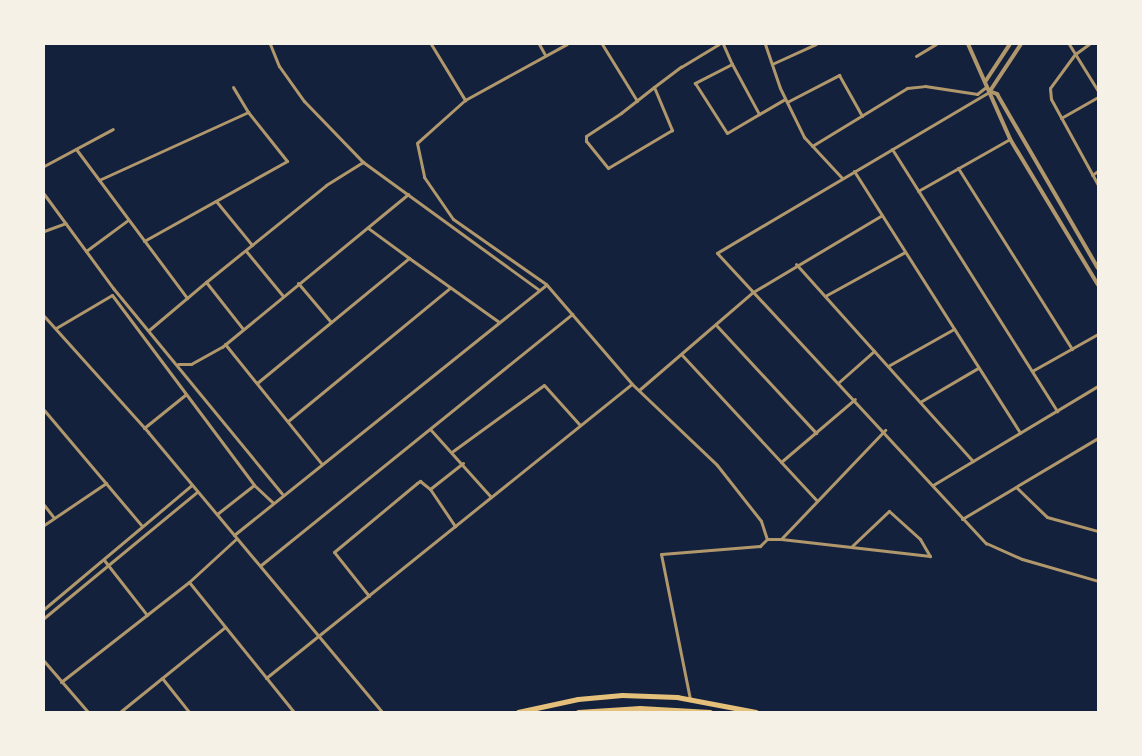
<!DOCTYPE html>
<style>
body{margin:0}
#map{position:relative;width:1142px;height:756px;overflow:hidden;background:#14213d;font-family:Raleway,sans-serif}
div>[style]{position:absolute}
[style*='--x']{left:calc(var(--x)*1px);top:calc(var(--y)*1px);width:calc(var(--w)*1px);rotate:calc(var(--a)*1deg)}
.minor>*{height:3px;margin:-1.5px;padding:0 1.5px;transform-origin:1.5px;border-radius:1.5px;background:#b1986c}
.tertiary>*{height:4px;margin:-2px;padding:0 2px;transform-origin:2px;border-radius:2px;background:#b1986c}
.primary>*{height:4.5px;margin:-2.25px;padding:0 2.25px;transform-origin:2.25px;border-radius:2.25px;background:#e5c07b}
span{translate:-50% -50%;white-space:nowrap;text-align:center;line-height:1.15;-webkit-text-stroke:4.5px #f6f1e7;paint-order:stroke}
.frame{position:absolute;inset:0;border:45px solid #f6f1e7;pointer-events:none}
</style>
<div id="map">
<div class="minor">
<i style="--x:270;--y:44;--w:24;--a:68"></i>
<i style="--x:279;--y:66;--w:43;--a:54.5"></i>
<i style="--x:304;--y:101;--w:85;--a:46"></i>
<i style="--x:431;--y:44;--w:66;--a:58.7"></i>
<i style="--x:465;--y:100;--w:64;--a:138.1"></i>
<i style="--x:417;--y:143;--w:35;--a:78"></i>
<i style="--x:424;--y:177;--w:51;--a:55.4"></i>
<i style="--x:453;--y:219;--w:113;--a:35"></i>
<i style="--x:546;--y:284;--w:132;--a:49.3"></i>
<i style="--x:632;--y:384;--w:117;--a:43.6"></i>
<i style="--x:717;--y:465;--w:71;--a:51.8"></i>
<i style="--x:761;--y:521;--w:19;--a:72"></i>
<i style="--x:767;--y:539;--w:10;--a:135"></i>
<i style="--x:760;--y:546;--w:99;--a:175.4"></i>
<i style="--x:661;--y:554;--w:148;--a:78.7"></i>
<i style="--x:539;--y:44;--w:13;--a:61"></i>
<i style="--x:602;--y:44;--w:67;--a:58.4"></i>
<i style="--x:723;--y:44;--w:22;--a:66"></i>
<i style="--x:732;--y:64;--w:42;--a:152.8"></i>
<i style="--x:695;--y:83;--w:59;--a:57.4"></i>
<i style="--x:727;--y:133;--w:67;--a:-30.4"></i>
<i style="--x:765;--y:44;--w:46;--a:71.2"></i>
<i style="--x:780;--y:88;--w:55;--a:63.9"></i>
<i style="--x:804;--y:137;--w:56;--a:47.2"></i>
<i style="--x:1069;--y:44;--w:55;--a:58.3"></i>
<i style="--x:1089;--y:44;--w:17;--a:144"></i>
<i style="--x:1075;--y:54;--w:42;--a:126.3"></i>
<i style="--x:1050;--y:88;--w:11;--a:85"></i>
<i style="--x:1051;--y:99;--w:98;--a:61.3"></i>
<i style="--x:916;--y:56;--w:23;--a:-31"></i>
<i style="--x:732;--y:64;--w:57;--a:61.6"></i>
<i style="--x:772;--y:64;--w:48;--a:-24.4"></i>
<i style="--x:654;--y:87;--w:47;--a:67.3"></i>
<i style="--x:672;--y:130;--w:74;--a:149.3"></i>
<i style="--x:608;--y:168;--w:35;--a:-129"></i>
<i style="--x:586;--y:141;--w:5;--a:-90"></i>
<i style="--x:586;--y:136;--w:42;--a:-33.3"></i>
<i style="--x:621;--y:113;--w:42;--a:-38.2"></i>
<i style="--x:654;--y:87;--w:34;--a:-37"></i>
<i style="--x:681;--y:67;--w:44;--a:-31.2"></i>
<i style="--x:989;--y:92;--w:316;--a:149.4"></i>
<i style="--x:717;--y:253;--w:396;--a:47.2"></i>
<i style="--x:986;--y:543;--w:39;--a:24"></i>
<i style="--x:1022;--y:559;--w:79;--a:16.1"></i>
<i style="--x:465;--y:100;--w:116;--a:-28.8"></i>
<i style="--x:787;--y:102;--w:59;--a:-27.4"></i>
<i style="--x:839;--y:75;--w:47;--a:60.7"></i>
<i style="--x:1061;--y:118;--w:43;--a:-29.6"></i>
<i style="--x:812;--y:146;--w:111;--a:-31.4"></i>
<i style="--x:907;--y:88;--w:18;--a:-6"></i>
<i style="--x:925;--y:86;--w:53;--a:8.7"></i>
<i style="--x:977;--y:94;--w:11;--a:-38"></i>
<i style="--x:76;--y:149;--w:186;--a:53.3"></i>
<i style="--x:892;--y:149;--w:310;--a:57.8"></i>
<i style="--x:44;--y:166;--w:78;--a:-28.2"></i>
<i style="--x:958;--y:168;--w:214;--a:57.8"></i>
<i style="--x:854;--y:171;--w:310;--a:57.6"></i>
<i style="--x:1092;--y:175;--w:7;--a:-34"></i>
<i style="--x:99;--y:180;--w:164;--a:-24.5"></i>
<i style="--x:248;--y:112;--w:29;--a:-121"></i>
<i style="--x:918;--y:191;--w:106;--a:-29.5"></i>
<i style="--x:44;--y:194;--w:117;--a:53.7"></i>
<i style="--x:113;--y:288;--w:266;--a:50.6"></i>
<i style="--x:216;--y:201;--w:57;--a:50.7"></i>
<i style="--x:44;--y:231;--w:23;--a:-20"></i>
<i style="--x:144;--y:241;--w:164;--a:-29.2"></i>
<i style="--x:287;--y:161;--w:63;--a:-128.5"></i>
<i style="--x:86;--y:251;--w:52;--a:-36.4"></i>
<i style="--x:246;--y:251;--w:58;--a:50.6"></i>
<i style="--x:409;--y:258;--w:110;--a:35.4"></i>
<i style="--x:796;--y:264;--w:265;--a:48.1"></i>
<i style="--x:206;--y:282;--w:154;--a:-38.9"></i>
<i style="--x:326;--y:185;--w:44;--a:-31.9"></i>
<i style="--x:363;--y:162;--w:218;--a:36"></i>
<i style="--x:298;--y:283;--w:51;--a:49.8"></i>
<i style="--x:825;--y:296;--w:91;--a:-28.8"></i>
<i style="--x:44;--y:316;--w:156;--a:48.1"></i>
<i style="--x:148;--y:432;--w:365;--a:50.1"></i>
<i style="--x:717;--y:326;--w:146;--a:47.2"></i>
<i style="--x:56;--y:328;--w:65;--a:-30.5"></i>
<i style="--x:112;--y:295;--w:237;--a:53.2"></i>
<i style="--x:254;--y:485;--w:25;--a:43"></i>
<i style="--x:149;--y:330;--w:75;--a:-40.1"></i>
<i style="--x:206;--y:282;--w:60;--a:51.8"></i>
<i style="--x:225;--y:344;--w:153;--a:51.1"></i>
<i style="--x:682;--y:355;--w:199;--a:47.2"></i>
<i style="--x:178;--y:364;--w:13;--a:0"></i>
<i style="--x:191;--y:364;--w:35;--a:-29"></i>
<i style="--x:222;--y:347;--w:241;--a:-39.4"></i>
<i style="--x:888;--y:366;--w:76;--a:-29.3"></i>
<i style="--x:1032;--y:371;--w:76;--a:-29.3"></i>
<i style="--x:839;--y:382;--w:47;--a:-41.5"></i>
<i style="--x:257;--y:383;--w:197;--a:-39.4"></i>
<i style="--x:409;--y:258;--w:51;--a:-143.8"></i>
<i style="--x:639;--y:390;--w:150;--a:-40.7"></i>
<i style="--x:753;--y:292;--w:150;--a:-30.8"></i>
<i style="--x:920;--y:402;--w:67;--a:-30.4"></i>
<i style="--x:44;--y:410;--w:152;--a:49.8"></i>
<i style="--x:288;--y:421;--w:210;--a:-39.4"></i>
<i style="--x:144;--y:428;--w:53;--a:-38.8"></i>
<i style="--x:430;--y:429;--w:91;--a:48.1"></i>
<i style="--x:453;--y:451;--w:112;--a:-36"></i>
<i style="--x:544;--y:385;--w:54;--a:48"></i>
<i style="--x:781;--y:462;--w:97;--a:-40.4"></i>
<i style="--x:933;--y:485;--w:192;--a:-31"></i>
<i style="--x:1016;--y:487;--w:43;--a:44.1"></i>
<i style="--x:1047;--y:517;--w:53;--a:15.4"></i>
<i style="--x:430;--y:489;--w:42;--a:-38.2"></i>
<i style="--x:44;--y:505;--w:16;--a:52"></i>
<i style="--x:217;--y:514;--w:47;--a:-38.1"></i>
<i style="--x:962;--y:519;--w:158;--a:-30.8"></i>
<i style="--x:44;--y:525;--w:75;--a:-34.1"></i>
<i style="--x:234;--y:535;--w:400;--a:-38.7"></i>
<i style="--x:767;--y:539;--w:14;--a:0"></i>
<i style="--x:781;--y:539;--w:151;--a:-46.3"></i>
<i style="--x:781;--y:539;--w:150;--a:6.5"></i>
<i style="--x:852;--y:546;--w:51;--a:-43.4"></i>
<i style="--x:889;--y:511;--w:42;--a:42.1"></i>
<i style="--x:920;--y:539;--w:20;--a:60"></i>
<i style="--x:104;--y:560;--w:70;--a:52"></i>
<i style="--x:261;--y:565;--w:400;--a:-38.9"></i>
<i style="--x:189;--y:582;--w:167;--a:51.1"></i>
<i style="--x:369;--y:596;--w:56;--a:-128.5"></i>
<i style="--x:334;--y:552;--w:108;--a:-39.7"></i>
<i style="--x:417;--y:483;--w:4;--a:-34"></i>
<i style="--x:420;--y:481;--w:13;--a:39"></i>
<i style="--x:430;--y:489;--w:45;--a:56"></i>
<i style="--x:44;--y:609;--w:193;--a:-40"></i>
<i style="--x:44;--y:618;--w:198;--a:-39.5"></i>
<i style="--x:44;--y:661;--w:67;--a:49.2"></i>
<i style="--x:162;--y:678;--w:43;--a:51.5"></i>
<i style="--x:266;--y:678;--w:469;--a:-38.8"></i>
<i style="--x:61;--y:682;--w:162;--a:-38"></i>
<i style="--x:189;--y:582;--w:64;--a:-42.5"></i>
<i style="--x:120;--y:712;--w:135;--a:-39"></i>
</div>
<div class="tertiary">
<i style="--x:968;--y:44;--w:104;--a:66.1"></i>
<i style="--x:1010;--y:139;--w:170;--a:58.9"></i>
<i style="--x:985;--y:82;--w:45;--a:-56.7"></i>
<i style="--x:989;--y:91;--w:9;--a:21"></i>
<i style="--x:997;--y:94;--w:201;--a:59.9"></i>
<i style="--x:990;--y:91;--w:56;--a:-56.6"></i>
</div>
<div class="primary">
<i style="--x:518;--y:712;--w:61;--a:-12.2"></i>
<i style="--x:578;--y:699;--w:44;--a:-5.2"></i>
<i style="--x:622;--y:695;--w:55;--a:2.1"></i>
<i style="--x:677;--y:697;--w:80;--a:10.8"></i>
<i style="--x:578;--y:712;--w:62;--a:-3.7"></i>
<i style="--x:640;--y:708;--w:70;--a:3.3"></i>
</div>
<div class="frame"></div>
</div>
